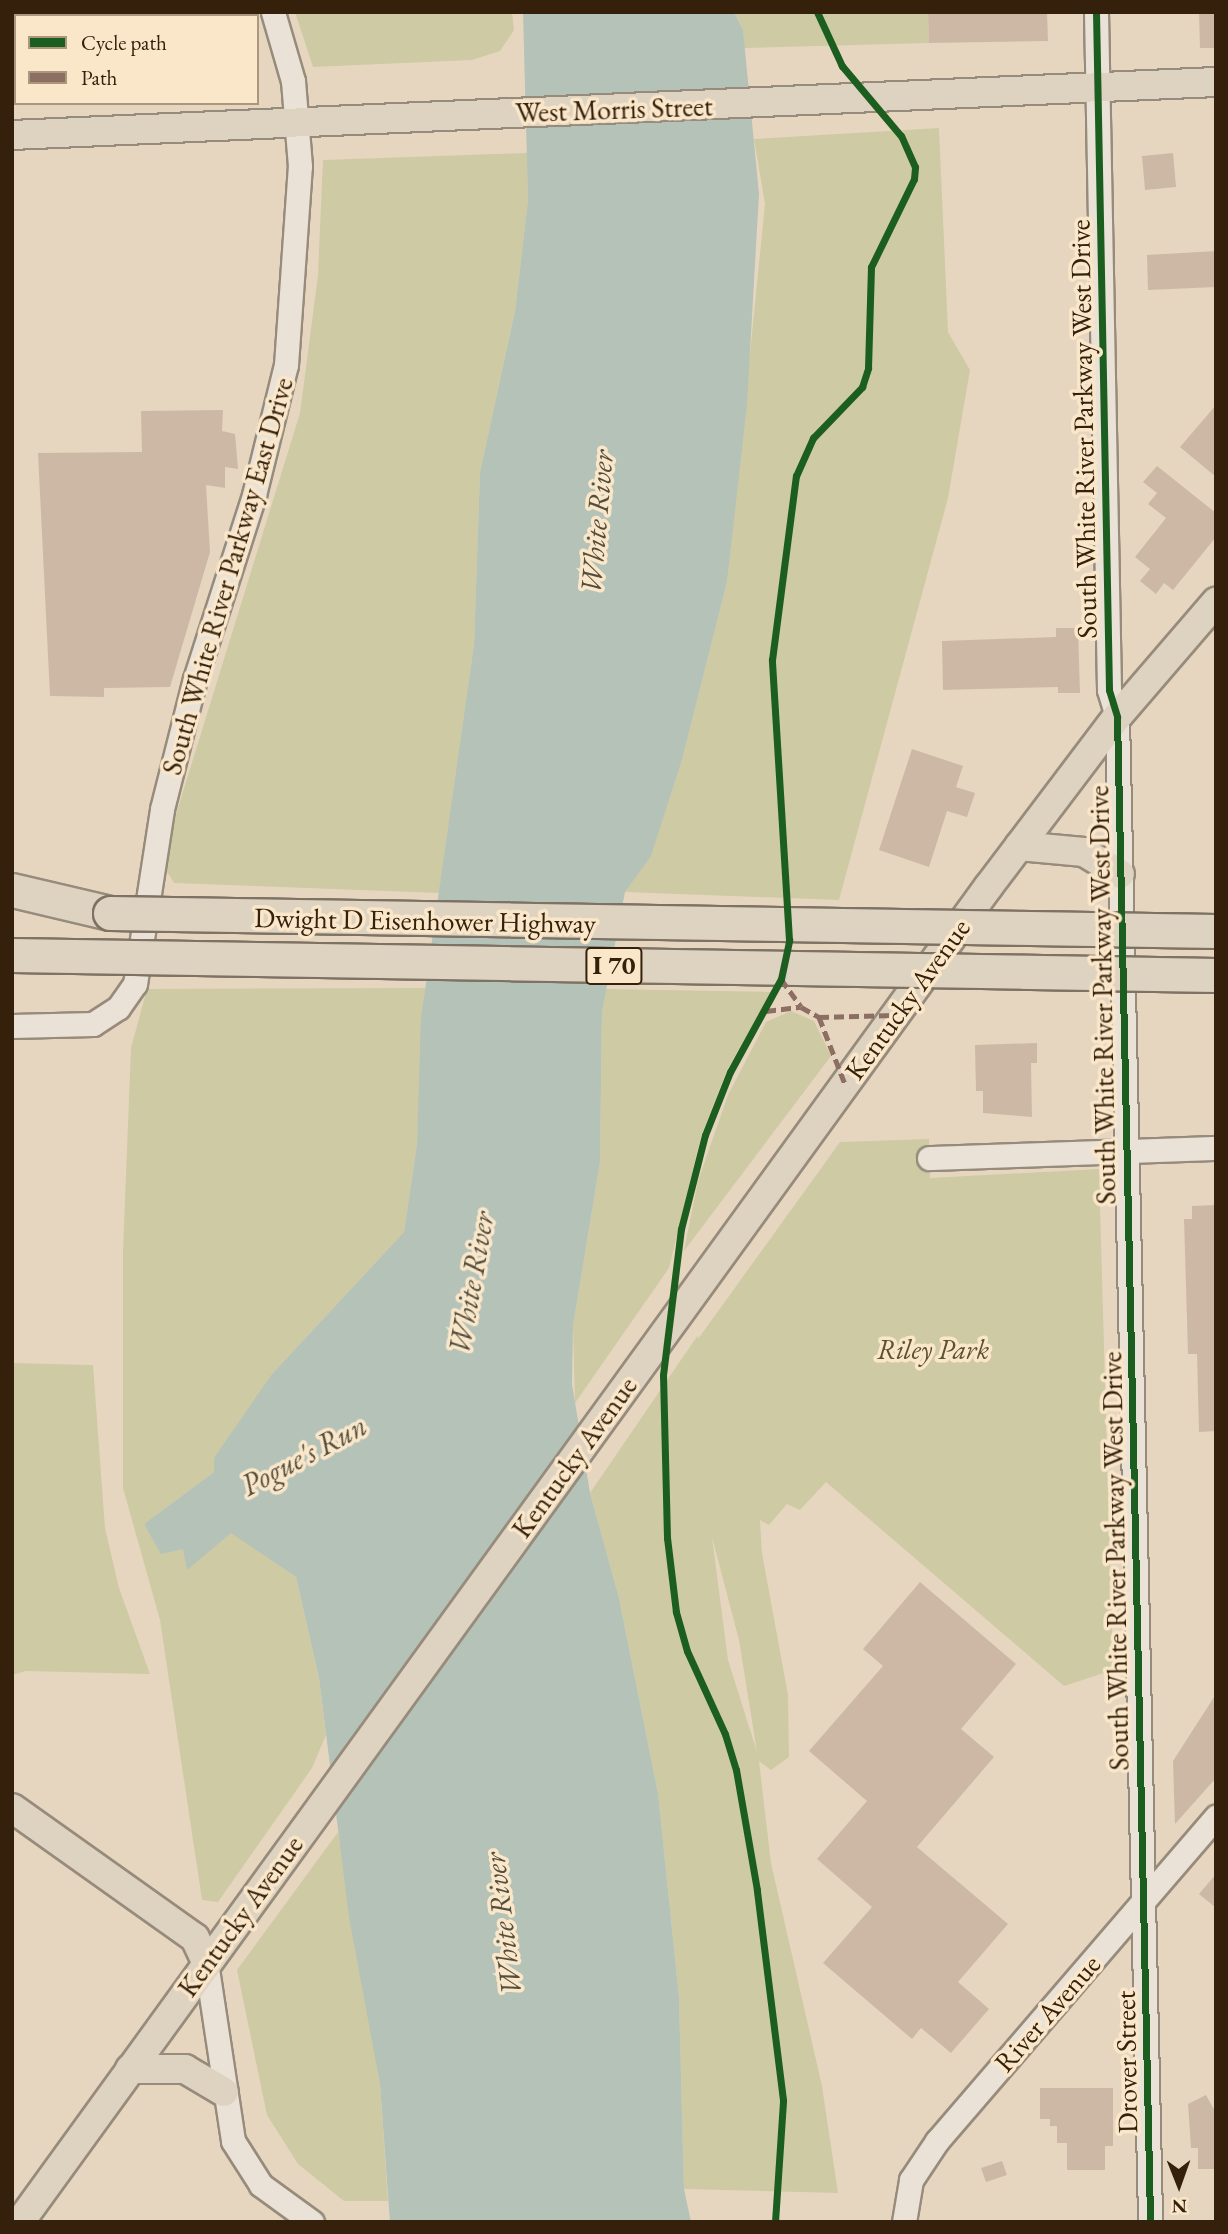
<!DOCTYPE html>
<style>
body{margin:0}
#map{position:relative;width:1228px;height:2234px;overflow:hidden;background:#e7d6bf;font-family:"EB Garamond",serif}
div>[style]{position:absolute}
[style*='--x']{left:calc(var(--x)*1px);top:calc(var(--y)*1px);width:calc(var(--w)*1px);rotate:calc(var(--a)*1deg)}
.green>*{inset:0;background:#cecaa4}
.water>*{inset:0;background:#b5c2b7}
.building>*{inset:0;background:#cdb8a5}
.roads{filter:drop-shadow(2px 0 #978b7b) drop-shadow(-2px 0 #978b7b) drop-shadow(0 2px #978b7b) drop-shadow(0 -2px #978b7b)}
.minor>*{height:23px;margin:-11.5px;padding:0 11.5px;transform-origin:11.5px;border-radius:11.5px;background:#eae2d6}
.major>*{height:28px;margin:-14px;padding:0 14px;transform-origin:14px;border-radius:14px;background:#ded2c1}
.highway>*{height:33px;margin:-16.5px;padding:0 16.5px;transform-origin:16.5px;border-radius:16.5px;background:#ded2c1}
.bridges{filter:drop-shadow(2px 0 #7d7263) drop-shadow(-2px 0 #7d7263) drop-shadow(0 2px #7d7263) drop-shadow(0 -2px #7d7263)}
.highway-bridge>*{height:33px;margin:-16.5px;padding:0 16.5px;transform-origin:16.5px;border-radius:16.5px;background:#ded2c1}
.quiet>*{height:5px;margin-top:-2.5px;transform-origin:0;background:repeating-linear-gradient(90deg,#8d6e63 0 10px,transparent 0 15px)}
.cycleway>*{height:7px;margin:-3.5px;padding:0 3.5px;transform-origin:3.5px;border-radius:3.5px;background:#1b5e20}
span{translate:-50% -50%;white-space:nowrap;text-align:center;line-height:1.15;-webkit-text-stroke:7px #fae7ca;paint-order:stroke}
.shield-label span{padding:2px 5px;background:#fae7ca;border:2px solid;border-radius:5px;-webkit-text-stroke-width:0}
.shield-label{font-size:26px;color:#34200b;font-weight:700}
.street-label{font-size:28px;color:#34200b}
.park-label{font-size:28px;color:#5c5032;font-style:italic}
.water-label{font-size:30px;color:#544e3d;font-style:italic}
.frame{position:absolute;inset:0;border:14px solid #34200b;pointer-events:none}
.legend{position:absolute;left:14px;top:14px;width:245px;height:91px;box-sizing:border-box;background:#fae7ca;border:2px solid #ab977e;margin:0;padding:9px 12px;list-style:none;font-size:21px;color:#34200b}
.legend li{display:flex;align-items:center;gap:14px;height:35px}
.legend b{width:35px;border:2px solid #ab977e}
.north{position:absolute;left:1144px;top:2150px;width:70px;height:70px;-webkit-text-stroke:5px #fae7ca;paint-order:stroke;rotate:179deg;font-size:19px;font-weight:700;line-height:28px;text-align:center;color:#34200b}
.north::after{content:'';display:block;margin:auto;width:24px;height:32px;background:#34200b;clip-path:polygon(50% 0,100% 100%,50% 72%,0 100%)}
</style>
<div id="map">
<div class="green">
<i style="clip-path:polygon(295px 12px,512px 12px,514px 30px,500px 51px,472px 60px,313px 67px)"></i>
<i style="clip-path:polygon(734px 12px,928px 12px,929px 43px,744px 48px,743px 30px)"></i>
<i style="clip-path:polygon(939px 128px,948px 332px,970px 370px,948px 498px,839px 900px,625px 892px,651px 855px,682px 760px,727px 582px,765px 204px,754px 139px)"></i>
<i style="clip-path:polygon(527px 153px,528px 200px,515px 311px,480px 472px,474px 644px,439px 893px,174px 883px,166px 870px,169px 837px,300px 413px,318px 275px,323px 160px)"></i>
<i style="clip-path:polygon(425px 988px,417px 1144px,404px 1232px,272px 1374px,214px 1472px,144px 1524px,153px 1538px,231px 1532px,296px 1577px,319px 1678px,326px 1735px,312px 1768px,218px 1902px,202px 1900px,160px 1620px,123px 1488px,123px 1250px,131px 1048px,147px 989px)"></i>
<i style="clip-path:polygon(606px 989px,771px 992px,727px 1070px,701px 1136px,669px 1268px,575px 1403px,573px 1326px,600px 1162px,602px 1012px)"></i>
<i style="clip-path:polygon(791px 1011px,814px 1021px,831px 1056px,684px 1251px,698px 1181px,728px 1095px,766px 1022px)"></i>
<i style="clip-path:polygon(evenodd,929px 1139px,930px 1178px,1099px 1169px,1113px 1670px,1064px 1686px,826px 1482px,800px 1510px,787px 1504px,769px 1525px,760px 1520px,762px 1553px,788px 1695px,789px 1757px,771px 1770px,759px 1761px,771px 1863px,822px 2086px,838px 2193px,684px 2189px,679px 1997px,658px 1793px,619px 1598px,590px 1493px,698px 1335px,698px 1339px,840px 1142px,929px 1139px,712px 1537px,739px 1640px,757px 1752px,728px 1660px,712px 1537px)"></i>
<i style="clip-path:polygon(12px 1363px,93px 1365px,105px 1528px,119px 1588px,150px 1674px,26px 1671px,12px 1675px)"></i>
<i style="clip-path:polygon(338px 1832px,380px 2084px,388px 2201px,344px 2201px,298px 2164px,267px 2115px,237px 1970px)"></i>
</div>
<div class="water">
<i style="clip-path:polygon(523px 12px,734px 12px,743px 30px,759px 194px,747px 404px,727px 582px,682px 760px,651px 856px,625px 892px,602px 1012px,600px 1162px,573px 1326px,572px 1384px,590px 1493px,619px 1598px,658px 1793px,679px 1997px,684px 2189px,691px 2222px,390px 2222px,380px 2084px,349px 1917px,319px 1678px,296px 1577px,231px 1533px,187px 1570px,183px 1549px,161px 1554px,144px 1524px,214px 1472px,214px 1458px,272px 1374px,404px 1232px,417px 1144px,421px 1018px,474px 644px,480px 472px,515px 311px,528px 200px)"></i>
</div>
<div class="building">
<i style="clip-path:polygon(928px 12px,1047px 12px,1048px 41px,929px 43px)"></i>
<i style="clip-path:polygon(1199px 12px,1216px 12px,1216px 48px,1200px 48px)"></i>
<i style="clip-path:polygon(1173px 153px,1176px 187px,1145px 190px,1142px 156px)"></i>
<i style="clip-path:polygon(1216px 251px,1216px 287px,1148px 290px,1147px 255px)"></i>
<i style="clip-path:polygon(1216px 405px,1216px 477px,1180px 447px)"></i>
<i style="clip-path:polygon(223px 410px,222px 431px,235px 434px,238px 469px,225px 467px,225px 488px,206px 485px,210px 552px,170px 687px,104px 688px,104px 697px,50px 696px,38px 453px,142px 452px,141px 411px)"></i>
<i style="clip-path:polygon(1157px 466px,1216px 513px,1216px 537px,1173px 590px,1164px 583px,1156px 594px,1140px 581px,1150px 569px,1135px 557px,1166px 518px,1148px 504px,1157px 493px,1143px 482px)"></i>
<i style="clip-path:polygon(1056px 628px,1078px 628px,1080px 693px,1058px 693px,1058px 687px,943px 690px,942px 641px,1056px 637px)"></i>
<i style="clip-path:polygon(912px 749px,963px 766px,956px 787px,975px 793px,967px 817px,947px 811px,929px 867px,879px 850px)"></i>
<i style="clip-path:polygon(1037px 1043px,1037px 1063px,1031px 1063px,1032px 1117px,983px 1113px,983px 1091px,976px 1091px,975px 1045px)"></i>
<i style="clip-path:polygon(1216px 1205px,1216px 1431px,1199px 1432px,1197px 1354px,1188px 1354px,1184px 1219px,1192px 1219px,1192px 1206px)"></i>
<i style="clip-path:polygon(920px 1582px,1016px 1664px,961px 1729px,994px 1757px,917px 1847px,1008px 1924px,958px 1982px,989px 2009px,951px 2053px,921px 2028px,912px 2039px,823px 1963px,872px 1907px,817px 1859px,867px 1801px,809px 1751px,883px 1666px,863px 1649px)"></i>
<i style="clip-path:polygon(1216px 1694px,1216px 1778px,1175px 1824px,1173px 1761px)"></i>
<i style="clip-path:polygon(1216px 1874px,1216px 1908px,1199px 1894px)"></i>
<i style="clip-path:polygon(1040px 2088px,1113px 2088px,1113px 2146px,1105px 2146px,1105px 2170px,1067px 2170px,1067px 2143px,1057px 2143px,1057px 2126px,1050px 2126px,1050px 2119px,1040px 2119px)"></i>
<i style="clip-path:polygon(1206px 2095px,1216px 2113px,1216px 2169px,1198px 2169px,1198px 2148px,1191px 2148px,1188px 2104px)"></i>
<i style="clip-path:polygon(1002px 2161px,1007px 2175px,986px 2182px,981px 2168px)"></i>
</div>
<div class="roads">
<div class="minor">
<i style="--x:1096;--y:12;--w:678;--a:88.9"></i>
<i style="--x:1109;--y:690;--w:28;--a:73"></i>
<i style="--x:1117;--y:717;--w:1505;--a:88.74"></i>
<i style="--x:12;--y:1026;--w:81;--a:-1.4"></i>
<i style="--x:93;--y:1024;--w:30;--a:-33"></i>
<i style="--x:118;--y:1008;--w:29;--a:-55"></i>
<i style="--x:135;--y:984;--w:177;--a:-81.2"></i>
<i style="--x:162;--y:809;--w:134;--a:-75.8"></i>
<i style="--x:195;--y:679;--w:193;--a:-72.2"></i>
<i style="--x:254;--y:495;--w:134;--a:-76.2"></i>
<i style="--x:286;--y:365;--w:199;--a:-86"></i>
<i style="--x:300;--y:166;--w:85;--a:-94.7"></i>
<i style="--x:293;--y:81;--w:72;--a:-106.2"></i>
<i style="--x:929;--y:1158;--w:287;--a:-2"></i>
<i style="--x:206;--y:1962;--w:181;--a:81.4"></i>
<i style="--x:233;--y:2141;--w:52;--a:57.5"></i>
<i style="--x:261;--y:2185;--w:63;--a:36"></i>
<i style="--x:904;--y:2222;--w:43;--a:-80.5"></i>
<i style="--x:911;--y:2180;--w:47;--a:-56.3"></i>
<i style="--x:937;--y:2141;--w:428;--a:-49.3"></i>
</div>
<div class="major">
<i style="--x:12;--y:135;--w:1205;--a:-2.52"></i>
<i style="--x:1019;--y:846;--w:65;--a:5.3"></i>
<i style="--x:1084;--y:852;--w:42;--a:31.4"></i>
<i style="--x:12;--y:1808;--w:224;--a:35.4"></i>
<i style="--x:195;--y:1938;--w:26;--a:65"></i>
<i style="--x:130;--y:2069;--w:55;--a:0"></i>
<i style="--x:185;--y:2069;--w:45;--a:30.5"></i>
<i style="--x:20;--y:2222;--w:1650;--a:-54.05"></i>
<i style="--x:989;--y:886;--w:212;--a:-52.9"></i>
<i style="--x:1117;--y:717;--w:152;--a:-49.3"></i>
</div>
<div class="highway">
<i style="--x:12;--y:890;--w:101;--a:13.2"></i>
</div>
</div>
<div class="bridges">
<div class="highway-bridge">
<i style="--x:110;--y:913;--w:1106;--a:0.93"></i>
<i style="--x:12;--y:955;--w:1204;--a:0.95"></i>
</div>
</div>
<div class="quiet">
<i style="--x:781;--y:979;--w:34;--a:54"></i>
<i style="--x:766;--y:1011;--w:35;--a:-7"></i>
<i style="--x:801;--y:1007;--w:21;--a:29"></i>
<i style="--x:819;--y:1017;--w:72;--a:68.8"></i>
<i style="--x:819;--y:1017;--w:76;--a:-1.5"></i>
</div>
<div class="cycleway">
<i style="--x:1096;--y:12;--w:678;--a:88.9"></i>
<i style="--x:1109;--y:690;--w:28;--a:73"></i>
<i style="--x:1117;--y:717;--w:1505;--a:88.74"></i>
<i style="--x:775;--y:2222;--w:122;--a:-86.2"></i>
<i style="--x:783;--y:2100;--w:212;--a:-97.1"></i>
<i style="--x:757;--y:1890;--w:122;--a:-99.9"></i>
<i style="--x:736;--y:1770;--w:38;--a:-107"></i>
<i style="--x:725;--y:1734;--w:91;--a:-114.6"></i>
<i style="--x:687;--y:1651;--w:41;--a:-105.8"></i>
<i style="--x:676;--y:1612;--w:75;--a:-96.9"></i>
<i style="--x:667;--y:1538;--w:163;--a:-91.4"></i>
<i style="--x:663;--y:1375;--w:147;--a:-83"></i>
<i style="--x:681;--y:1229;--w:97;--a:-75.7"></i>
<i style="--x:705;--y:1135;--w:68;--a:-68.4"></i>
<i style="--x:730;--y:1072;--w:106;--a:-61.3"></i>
<i style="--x:781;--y:979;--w:40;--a:-78"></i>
<i style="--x:789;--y:940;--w:281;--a:-93.5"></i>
<i style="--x:772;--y:660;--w:186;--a:-82.6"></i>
<i style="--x:796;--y:476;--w:42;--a:-65.9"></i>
<i style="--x:813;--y:438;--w:71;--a:-46.1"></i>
<i style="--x:862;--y:387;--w:20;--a:-72"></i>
<i style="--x:868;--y:368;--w:101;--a:-88.3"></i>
<i style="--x:871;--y:267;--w:98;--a:-64"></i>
<i style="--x:914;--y:179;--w:12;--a:-85"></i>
<i style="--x:915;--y:167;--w:34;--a:-114"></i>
<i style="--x:901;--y:136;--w:92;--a:-130.1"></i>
<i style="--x:842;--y:66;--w:60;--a:-114.8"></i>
</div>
<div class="shield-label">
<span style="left:614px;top:966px">I 70</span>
</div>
<div class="street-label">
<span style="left:614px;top:109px;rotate:-2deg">West Morris Street</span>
<span style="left:1083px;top:429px;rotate:-91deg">South White River Parkway West Drive</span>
<span style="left:227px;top:576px;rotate:-74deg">South White River Parkway East Drive</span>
<span style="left:425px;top:920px;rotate:1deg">Dwight D Eisenhower Highway</span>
<span style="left:1102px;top:995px;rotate:-91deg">South White River Parkway West Drive</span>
<span style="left:907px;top:999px;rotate:-54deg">Kentucky Avenue</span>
<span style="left:574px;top:1457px;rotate:-54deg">Kentucky Avenue</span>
<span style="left:1115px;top:1561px;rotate:-91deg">South White River Parkway West Drive</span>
<span style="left:240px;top:1916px;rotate:-54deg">Kentucky Avenue</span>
<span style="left:1047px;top:2013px;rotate:-49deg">River Avenue</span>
<span style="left:1126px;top:2062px;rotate:-91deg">Drover Street</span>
</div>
<div class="park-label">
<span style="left:933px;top:1349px">Riley Park</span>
</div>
<div class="water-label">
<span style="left:597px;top:522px;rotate:-85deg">White River</span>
<span style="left:472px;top:1283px;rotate:-80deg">White River</span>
<span style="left:304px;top:1456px;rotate:-28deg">Pogue's Run</span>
<span style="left:503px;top:1924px;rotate:-97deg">White River</span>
</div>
<div class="frame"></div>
<ul class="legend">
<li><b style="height:9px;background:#1b5e20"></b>Cycle path</li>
<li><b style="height:9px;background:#8d6e63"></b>Path</li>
</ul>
<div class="north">N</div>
</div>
